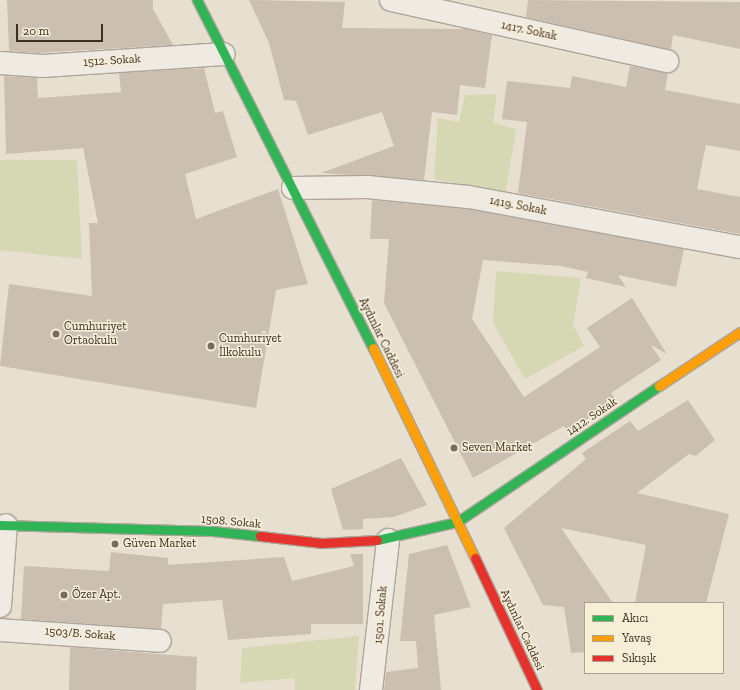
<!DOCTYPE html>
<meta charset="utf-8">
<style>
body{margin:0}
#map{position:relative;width:740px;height:690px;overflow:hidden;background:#e7e0d1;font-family:"Zilla Slab",serif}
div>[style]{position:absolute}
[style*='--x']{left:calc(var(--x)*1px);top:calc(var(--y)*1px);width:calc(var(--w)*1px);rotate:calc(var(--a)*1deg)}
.green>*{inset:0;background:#d6d7b3}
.building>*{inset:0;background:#cbbfb2}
.roads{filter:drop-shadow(1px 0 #ada599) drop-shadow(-1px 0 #ada599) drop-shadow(0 1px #ada599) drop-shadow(0 -1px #ada599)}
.street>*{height:22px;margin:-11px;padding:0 11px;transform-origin:11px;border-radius:11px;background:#efebe3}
.fast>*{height:9px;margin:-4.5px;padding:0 4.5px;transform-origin:4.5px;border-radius:4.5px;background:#30b455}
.slow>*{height:9px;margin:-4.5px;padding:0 4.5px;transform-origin:4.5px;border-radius:4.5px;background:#ff9f0a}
.jam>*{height:9px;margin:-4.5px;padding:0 4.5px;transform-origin:4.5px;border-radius:4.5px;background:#e5322d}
.dots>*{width:11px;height:11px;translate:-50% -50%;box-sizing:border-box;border:2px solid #f7eed8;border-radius:50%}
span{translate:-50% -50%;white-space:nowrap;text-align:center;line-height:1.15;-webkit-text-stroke:3px #f7eed8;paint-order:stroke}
.street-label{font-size:12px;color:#3d2e20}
.poi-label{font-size:12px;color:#3d2e20}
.left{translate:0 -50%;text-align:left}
.legend{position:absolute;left:584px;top:602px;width:140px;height:72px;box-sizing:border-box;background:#f7eed8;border:1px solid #ada18e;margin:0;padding:5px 7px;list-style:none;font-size:12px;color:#3d2e20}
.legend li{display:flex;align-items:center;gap:8px;height:20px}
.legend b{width:20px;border:1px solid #ada18e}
.scale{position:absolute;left:16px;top:24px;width:87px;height:18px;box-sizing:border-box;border:2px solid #3d2e20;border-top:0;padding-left:5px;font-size:12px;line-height:14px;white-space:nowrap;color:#3d2e20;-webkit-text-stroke:3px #f7eed8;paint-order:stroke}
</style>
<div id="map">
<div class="green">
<i style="clip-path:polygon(497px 94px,493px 123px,516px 129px,505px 194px,434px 179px,438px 118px,459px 122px,465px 95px)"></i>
<i style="clip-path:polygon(0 160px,77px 160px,82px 259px,0 250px)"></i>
<i style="clip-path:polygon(496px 271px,581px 278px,573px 325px,584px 346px,525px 379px,493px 323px)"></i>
<i style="clip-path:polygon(359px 636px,355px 690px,295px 690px,294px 678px,240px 683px,242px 648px)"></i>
</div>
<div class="building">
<i style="clip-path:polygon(7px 0,153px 0,153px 9px,173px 45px,37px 53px,9px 51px)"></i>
<i style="clip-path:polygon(249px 0,345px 2px,342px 28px,465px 29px,492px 35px,485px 88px,460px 85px,457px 115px,432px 112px,424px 180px,321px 173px,394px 146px,382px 112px,308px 135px,296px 101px,284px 100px,269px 43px)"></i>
<i style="clip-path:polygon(528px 0,740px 2px,740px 49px,673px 35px,671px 50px,526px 17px)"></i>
<i style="clip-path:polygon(630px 66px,668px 73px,665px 90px,740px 104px,740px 151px,706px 145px,697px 189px,740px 197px,740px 234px,518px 193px,527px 122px,502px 119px,507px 81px,570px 88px,572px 76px,626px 87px)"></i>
<i style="clip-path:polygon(204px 68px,215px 113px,223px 111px,237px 157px,185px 174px,196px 219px,278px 189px,308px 284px,276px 290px,256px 408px,0 366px,9px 284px,92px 296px,89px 223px,98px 223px,83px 148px,6px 154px,4px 76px,37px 78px,38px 98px,121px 92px,119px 73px)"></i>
<i style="clip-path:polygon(372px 200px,467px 209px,684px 249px,676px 287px,618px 275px,626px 287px,586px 278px,588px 272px,561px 266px,483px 260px,472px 319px,524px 397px,600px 347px,587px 328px,632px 298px,667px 354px,651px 345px,661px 360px,611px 393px,616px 400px,568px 432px,564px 426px,473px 478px,384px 303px,389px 239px,370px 239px)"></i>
<i style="clip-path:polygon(688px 400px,715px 440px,696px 456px,689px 454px,637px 493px,729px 514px,706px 603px,635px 603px,646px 545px,561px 528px,613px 603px,585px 603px,585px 652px,571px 653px,564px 607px,543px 605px,504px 528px,586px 459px,582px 453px,630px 421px,638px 431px)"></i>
<i style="clip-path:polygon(401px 458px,427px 505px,394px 517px,363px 519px,363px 529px,343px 530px,331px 489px)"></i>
<i style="clip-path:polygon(447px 545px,471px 607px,434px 615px,441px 690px,384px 690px,386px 672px,418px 668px,416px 641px,400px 641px,409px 554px)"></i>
<i style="clip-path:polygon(111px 552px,168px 558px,168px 565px,284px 557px,292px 581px,354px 566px,350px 554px,363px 554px,363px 624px,311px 624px,311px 634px,228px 640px,222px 600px,163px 604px,161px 629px,21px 619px,24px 566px,109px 571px)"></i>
<i style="clip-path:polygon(70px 647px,197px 657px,196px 690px,69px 690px)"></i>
</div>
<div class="roads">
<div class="street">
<i style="--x:391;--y:0;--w:283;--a:12.5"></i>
<i style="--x:0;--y:63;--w:43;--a:4"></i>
<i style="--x:43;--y:66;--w:181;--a:-3.8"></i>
<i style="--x:293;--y:188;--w:74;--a:-0.8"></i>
<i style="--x:367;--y:187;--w:102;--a:5.6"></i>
<i style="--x:469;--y:197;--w:276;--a:10.5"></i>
<i style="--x:0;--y:606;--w:81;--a:-85.8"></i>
<i style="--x:0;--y:630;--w:160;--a:3.9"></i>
<i style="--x:371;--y:690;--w:151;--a:-83.5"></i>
</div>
<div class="fast">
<i style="--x:197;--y:0;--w:390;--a:63.2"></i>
<i style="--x:0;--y:525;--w:213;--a:1.6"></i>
<i style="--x:213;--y:531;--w:47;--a:6.1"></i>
<i style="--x:377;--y:540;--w:82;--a:-12.7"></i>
<i style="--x:457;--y:522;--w:244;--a:-34"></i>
</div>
<div class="slow">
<i style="--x:373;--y:348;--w:233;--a:64.1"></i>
<i style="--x:659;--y:386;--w:97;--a:-33.7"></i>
</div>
<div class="jam">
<i style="--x:260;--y:536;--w:62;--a:6.4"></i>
<i style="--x:322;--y:543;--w:55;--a:-3.1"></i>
<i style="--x:475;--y:558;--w:146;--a:64.8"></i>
</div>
</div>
<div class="dots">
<i style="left:56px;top:334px;background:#786c5e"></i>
<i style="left:211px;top:346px;background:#786c5e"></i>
<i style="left:454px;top:448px;background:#786c5e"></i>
<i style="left:115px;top:544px;background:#786c5e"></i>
<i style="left:64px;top:595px;background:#786c5e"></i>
</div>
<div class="street-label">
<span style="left:529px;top:31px;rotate:12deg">1417. Sokak</span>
<span style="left:112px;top:61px;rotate:-4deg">1512. Sokak</span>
<span style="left:518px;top:206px;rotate:11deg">1419. Sokak</span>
<span style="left:381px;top:338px;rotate:64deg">Aydınlar Caddesi</span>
<span style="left:592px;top:417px;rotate:-34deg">1412. Sokak</span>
<span style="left:231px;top:522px;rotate:5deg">1508. Sokak</span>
<span style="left:381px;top:615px;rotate:-85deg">1501. Sokak</span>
<span style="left:522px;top:630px;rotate:65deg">Aydınlar Caddesi</span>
<span style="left:80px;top:634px;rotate:4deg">1503/B. Sokak</span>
</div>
<div class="poi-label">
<span class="left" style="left:64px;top:334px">Cumhuriyet<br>Ortaokulu</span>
<span class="left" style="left:219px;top:346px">Cumhuriyet<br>İlkokulu</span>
<span class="left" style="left:462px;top:448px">Seven Market</span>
<span class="left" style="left:123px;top:544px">Güven Market</span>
<span class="left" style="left:72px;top:595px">Özer Apt.</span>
</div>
<ul class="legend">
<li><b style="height:5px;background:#30b455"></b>Akıcı</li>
<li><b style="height:5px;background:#ff9f0a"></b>Yavaş</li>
<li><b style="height:5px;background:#e5322d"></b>Sıkışık</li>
</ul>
<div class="scale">20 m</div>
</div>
